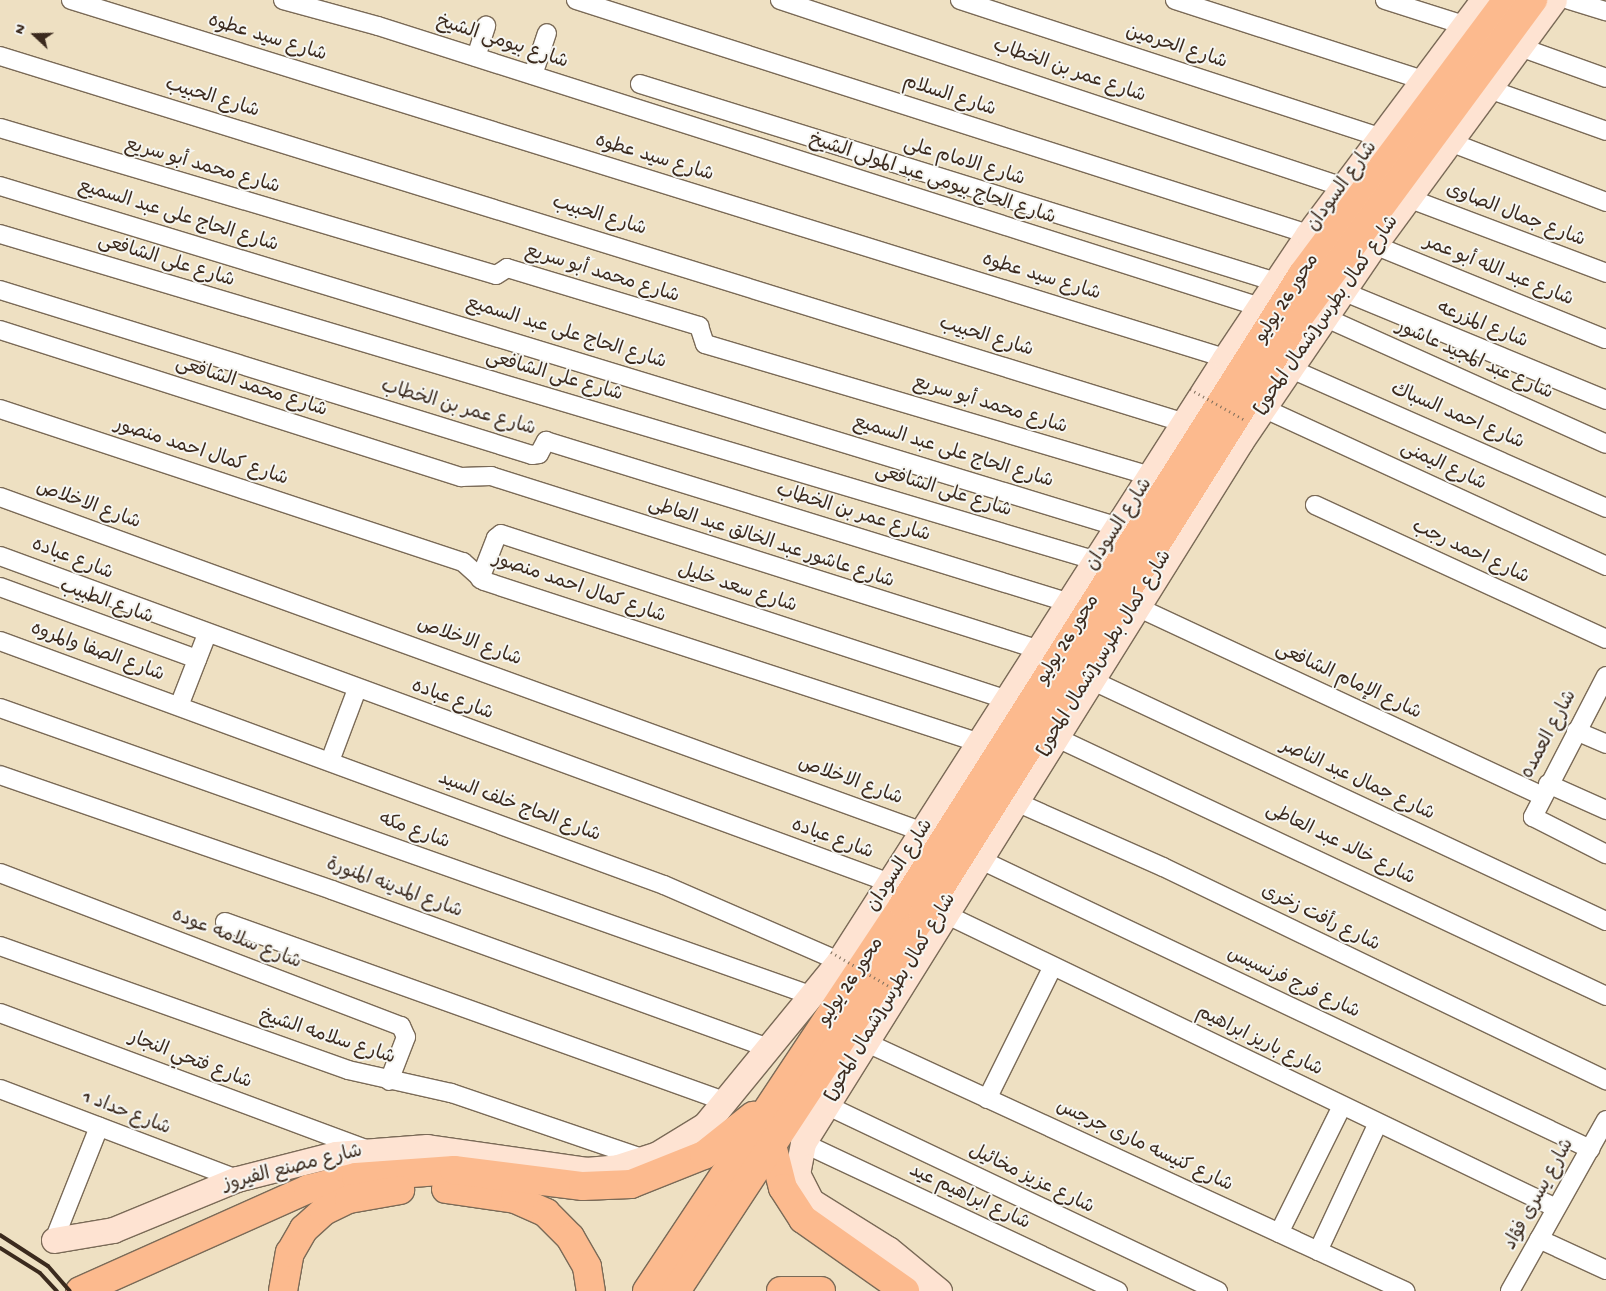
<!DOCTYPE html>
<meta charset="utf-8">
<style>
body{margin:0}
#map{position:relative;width:1606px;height:1291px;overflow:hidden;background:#eee0c2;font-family:"Gochi Hand","Playpen Sans Arabic",sans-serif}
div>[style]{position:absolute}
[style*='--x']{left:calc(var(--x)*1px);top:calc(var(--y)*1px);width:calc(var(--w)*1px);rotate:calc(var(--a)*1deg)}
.roads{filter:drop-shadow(1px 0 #7a6a57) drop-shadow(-1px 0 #7a6a57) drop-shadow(0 1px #7a6a57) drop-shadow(0 -1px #7a6a57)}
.street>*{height:18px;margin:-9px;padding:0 9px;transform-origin:9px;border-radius:9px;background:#fff}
.secondary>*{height:25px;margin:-12.5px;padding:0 12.5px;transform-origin:12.5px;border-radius:12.5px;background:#fee3d2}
.highway>*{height:28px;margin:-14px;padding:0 14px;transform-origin:14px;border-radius:14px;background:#fcba8e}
.rail>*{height:4px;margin:-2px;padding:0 2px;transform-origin:2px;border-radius:2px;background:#3b2a1e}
.path-bridge>*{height:3px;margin-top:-1.5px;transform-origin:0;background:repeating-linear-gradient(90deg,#7a6a57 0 1px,transparent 0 5px)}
span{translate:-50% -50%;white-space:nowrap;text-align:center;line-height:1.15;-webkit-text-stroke:4px #f6f6f2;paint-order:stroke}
.street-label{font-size:19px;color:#3b2a1e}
.north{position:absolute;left:10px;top:10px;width:50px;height:50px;-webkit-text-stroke:4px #f6f6f2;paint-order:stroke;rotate:291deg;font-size:14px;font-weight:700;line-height:20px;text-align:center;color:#3b2a1e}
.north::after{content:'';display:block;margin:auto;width:18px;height:22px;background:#3b2a1e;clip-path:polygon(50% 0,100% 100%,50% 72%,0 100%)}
</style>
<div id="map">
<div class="roads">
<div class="street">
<i style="--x:71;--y:0;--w:1208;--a:17.24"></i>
<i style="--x:283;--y:0;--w:98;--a:15.3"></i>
<i style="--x:378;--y:26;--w:926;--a:17.67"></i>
<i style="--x:576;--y:0;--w:768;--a:17.73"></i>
<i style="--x:780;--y:0;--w:593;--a:18.37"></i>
<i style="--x:960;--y:0;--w:442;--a:18.1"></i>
<i style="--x:1175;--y:0;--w:260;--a:17.9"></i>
<i style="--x:1385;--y:0;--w:83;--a:17.6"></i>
<i style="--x:1569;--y:0;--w:39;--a:17"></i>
<i style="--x:1520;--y:47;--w:91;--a:19.8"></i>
<i style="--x:0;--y:56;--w:1241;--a:17.21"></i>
<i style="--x:476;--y:57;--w:33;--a:-72"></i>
<i style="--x:533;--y:75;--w:44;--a:-71.6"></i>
<i style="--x:640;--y:84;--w:666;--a:17.29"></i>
<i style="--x:1489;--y:89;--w:124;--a:19.7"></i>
<i style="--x:0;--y:128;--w:517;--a:16.51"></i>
<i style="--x:496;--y:275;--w:13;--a:-32"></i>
<i style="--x:507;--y:268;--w:201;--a:16.8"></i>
<i style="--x:699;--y:326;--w:19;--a:72"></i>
<i style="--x:705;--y:344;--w:465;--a:16.5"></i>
<i style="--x:1450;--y:142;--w:167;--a:21"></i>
<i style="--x:0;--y:186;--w:1170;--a:16.95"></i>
<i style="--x:1408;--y:198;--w:212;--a:20.7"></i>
<i style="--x:0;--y:234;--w:1145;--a:16.6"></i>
<i style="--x:1374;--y:245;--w:250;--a:22.1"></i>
<i style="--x:0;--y:290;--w:557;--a:17.23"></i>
<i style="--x:532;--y:455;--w:7;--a:-8"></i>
<i style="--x:539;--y:454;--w:15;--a:-62"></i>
<i style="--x:546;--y:441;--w:548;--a:17.18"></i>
<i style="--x:1342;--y:291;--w:286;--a:22.4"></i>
<i style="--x:1324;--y:317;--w:309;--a:24.2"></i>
<i style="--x:0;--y:330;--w:484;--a:17.7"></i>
<i style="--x:461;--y:477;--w:30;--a:-2"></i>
<i style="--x:491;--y:476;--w:576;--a:17.59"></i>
<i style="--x:1289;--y:368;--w:347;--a:23.8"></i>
<i style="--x:1263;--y:408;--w:378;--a:24.7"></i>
<i style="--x:0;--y:409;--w:488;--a:18.3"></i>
<i style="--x:463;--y:562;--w:28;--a:42"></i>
<i style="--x:484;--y:581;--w:522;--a:18.09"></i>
<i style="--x:0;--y:497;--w:982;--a:19.95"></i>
<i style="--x:1315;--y:505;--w:320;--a:24.7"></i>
<i style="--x:0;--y:556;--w:948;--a:20.17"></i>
<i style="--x:480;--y:579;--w:44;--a:-68.7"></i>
<i style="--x:496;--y:538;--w:6;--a:-39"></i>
<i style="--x:501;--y:534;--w:533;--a:18.13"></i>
<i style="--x:0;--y:587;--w:210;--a:20.1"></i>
<i style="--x:1135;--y:606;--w:449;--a:25"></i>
<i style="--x:0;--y:641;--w:707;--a:20.18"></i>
<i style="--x:664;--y:885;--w:191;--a:23.5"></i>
<i style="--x:1606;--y:676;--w:159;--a:117.4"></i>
<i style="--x:1533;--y:817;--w:82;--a:26.9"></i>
<i style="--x:1089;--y:679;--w:571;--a:25.08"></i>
<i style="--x:179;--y:706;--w:77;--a:-68.7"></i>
<i style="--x:0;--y:708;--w:863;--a:19.51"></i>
<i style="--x:1576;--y:731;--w:33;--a:23"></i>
<i style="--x:1053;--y:736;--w:611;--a:25.18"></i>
<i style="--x:330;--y:761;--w:77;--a:-69.4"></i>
<i style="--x:0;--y:775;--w:351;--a:19.1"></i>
<i style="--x:332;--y:890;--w:467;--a:19.9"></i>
<i style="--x:1548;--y:784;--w:64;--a:24.1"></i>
<i style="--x:1014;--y:801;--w:163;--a:23.9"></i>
<i style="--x:1163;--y:867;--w:492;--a:25.7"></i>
<i style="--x:977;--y:858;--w:679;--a:25.39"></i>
<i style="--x:0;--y:873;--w:429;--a:20.9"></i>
<i style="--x:401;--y:1026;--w:12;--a:66"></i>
<i style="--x:406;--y:1037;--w:47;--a:111.1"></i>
<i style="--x:943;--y:913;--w:680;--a:25.7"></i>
<i style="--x:225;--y:922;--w:533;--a:19.73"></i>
<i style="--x:0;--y:946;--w:369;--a:19.6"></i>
<i style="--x:348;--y:1070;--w:106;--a:12.6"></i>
<i style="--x:451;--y:1093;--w:205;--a:18.8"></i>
<i style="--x:0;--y:1013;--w:390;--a:20.4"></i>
<i style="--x:865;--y:1042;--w:595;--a:24.75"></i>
<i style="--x:0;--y:1089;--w:254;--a:20.8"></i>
<i style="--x:987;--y:1099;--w:148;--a:-63.6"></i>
<i style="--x:826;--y:1105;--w:434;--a:25.4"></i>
<i style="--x:803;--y:1143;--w:348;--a:25.2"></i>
<i style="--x:1279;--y:1233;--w:142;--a:-63.6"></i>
<i style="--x:1539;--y:1239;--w:74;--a:24.8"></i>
<i style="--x:54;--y:1240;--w:122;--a:-68.3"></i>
<i style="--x:1318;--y:1251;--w:141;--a:-64.9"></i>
<i style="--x:1510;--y:1291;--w:196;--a:-60.7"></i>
</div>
<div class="secondary">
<i style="--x:54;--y:1240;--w:60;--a:-9.6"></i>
<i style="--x:113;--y:1230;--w:134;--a:-22.4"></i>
<i style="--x:237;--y:1179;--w:102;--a:-14.2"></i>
<i style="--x:336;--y:1154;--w:91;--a:-4.4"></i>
<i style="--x:427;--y:1147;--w:161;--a:8.2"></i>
<i style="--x:586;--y:1170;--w:32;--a:-5"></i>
<i style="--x:618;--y:1167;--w:40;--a:-18"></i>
<i style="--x:656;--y:1155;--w:57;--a:-31.5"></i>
<i style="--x:705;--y:1125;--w:212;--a:-50.7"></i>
<i style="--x:839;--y:961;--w:716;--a:-57.38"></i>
<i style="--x:1225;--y:358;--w:149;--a:-56.2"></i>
<i style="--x:1308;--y:234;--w:292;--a:-53.2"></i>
<i style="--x:939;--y:1291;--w:66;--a:-140.5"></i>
<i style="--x:888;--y:1249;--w:91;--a:-148.1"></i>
<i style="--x:811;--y:1201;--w:30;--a:-117"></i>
<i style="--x:797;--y:1174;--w:32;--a:-79"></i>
<i style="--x:803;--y:1143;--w:827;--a:-58.04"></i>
<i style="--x:1241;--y:441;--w:237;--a:-55.8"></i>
<i style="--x:1374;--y:245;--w:304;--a:-53.7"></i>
</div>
<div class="highway">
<i style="--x:772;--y:1145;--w:44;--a:75.7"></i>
<i style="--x:783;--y:1188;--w:37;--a:57"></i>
<i style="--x:803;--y:1219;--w:125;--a:35.2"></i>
<i style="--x:446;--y:1189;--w:70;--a:8.2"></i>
<i style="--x:515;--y:1199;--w:34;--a:24"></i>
<i style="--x:546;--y:1213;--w:34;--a:45"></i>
<i style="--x:570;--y:1237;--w:34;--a:60"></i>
<i style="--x:587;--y:1267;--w:24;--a:81"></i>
<i style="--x:80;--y:1291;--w:250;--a:-24.1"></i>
<i style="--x:308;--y:1189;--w:49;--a:-14"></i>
<i style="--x:356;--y:1177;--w:98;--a:-4.1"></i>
<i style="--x:454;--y:1170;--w:130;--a:7.1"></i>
<i style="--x:583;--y:1186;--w:48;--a:-2.4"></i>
<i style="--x:631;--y:1184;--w:79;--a:-21.7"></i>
<i style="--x:704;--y:1155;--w:63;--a:-38.5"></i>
<i style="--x:283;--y:1291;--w:39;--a:-80"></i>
<i style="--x:290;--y:1253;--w:28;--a:-60"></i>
<i style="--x:304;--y:1229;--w:27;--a:-42"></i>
<i style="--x:324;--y:1211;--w:28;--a:-26"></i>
<i style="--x:349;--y:1199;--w:52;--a:-10"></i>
<i style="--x:647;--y:1291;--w:463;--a:-56.4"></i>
<i style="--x:903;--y:905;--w:746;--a:-57.65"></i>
<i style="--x:1302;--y:275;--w:343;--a:-53.3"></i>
<i style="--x:676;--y:1291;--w:450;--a:-56.7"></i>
<i style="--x:923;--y:915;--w:703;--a:-57.85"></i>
<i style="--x:1297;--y:320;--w:398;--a:-53.6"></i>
<i style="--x:781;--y:1291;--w:40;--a:0"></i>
</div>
</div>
<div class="rail">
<i style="--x:0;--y:1235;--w:57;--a:32.9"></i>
<i style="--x:48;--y:1266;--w:33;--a:49"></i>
<i style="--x:0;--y:1248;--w:47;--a:32"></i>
<i style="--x:40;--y:1273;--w:25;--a:47"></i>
</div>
<div class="path-bridge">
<i style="--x:1190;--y:389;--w:61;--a:29.5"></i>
<i style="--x:831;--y:952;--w:71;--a:30.5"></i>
</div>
<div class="street-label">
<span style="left:267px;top:39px;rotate:17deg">شارع سيد عطوه</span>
<span style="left:502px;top:43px;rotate:18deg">شارع بيومى الشيخ</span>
<span style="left:1176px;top:48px;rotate:18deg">شارع الحرمين</span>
<span style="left:1069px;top:72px;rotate:19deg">شارع عمر بن الخطاب</span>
<span style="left:949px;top:97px;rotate:18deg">شارع السلام</span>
<span style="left:212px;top:99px;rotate:17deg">شارع الحبيب</span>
<span style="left:654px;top:159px;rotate:17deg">شارع سيد عطوه</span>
<span style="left:964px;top:163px;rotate:17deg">شارع الامام على</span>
<span style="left:202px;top:167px;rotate:16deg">شارع محمد أبو سريع</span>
<span style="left:932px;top:180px;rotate:18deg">شارع الحاج بيومى عبد المولى الشيخ</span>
<span style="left:1343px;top:187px;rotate:-54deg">شارع السودان</span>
<span style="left:1515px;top:216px;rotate:21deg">شارع جمال الصاوى</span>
<span style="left:178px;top:217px;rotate:17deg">شارع الحاج على عبد السميع</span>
<span style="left:599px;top:217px;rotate:17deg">شارع الحبيب</span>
<span style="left:166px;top:262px;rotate:17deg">شارع على الشافعى</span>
<span style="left:1498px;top:272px;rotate:22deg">شارع عبد الله أبو عمر</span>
<span style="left:602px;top:275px;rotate:17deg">شارع محمد أبو سريع</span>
<span style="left:1041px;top:278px;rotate:17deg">شارع سيد عطوه</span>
<span style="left:1288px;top:299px;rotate:-57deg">محور 26 يوليو</span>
<span style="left:1327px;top:316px;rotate:-55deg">شارع كمال بطرس[شمال المحور]</span>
<span style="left:1482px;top:326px;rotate:22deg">شارع المزرعه</span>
<span style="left:566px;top:334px;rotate:17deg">شارع الحاج على عبد السميع</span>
<span style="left:986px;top:338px;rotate:17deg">شارع الحبيب</span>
<span style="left:1474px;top:361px;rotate:24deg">شارع عبد المجيد عاشور</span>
<span style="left:554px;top:377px;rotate:16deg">شارع على الشافعى</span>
<span style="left:251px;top:388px;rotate:18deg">شارع محمد الشافعى</span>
<span style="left:990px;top:406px;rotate:17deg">شارع محمد أبو سريع</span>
<span style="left:458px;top:409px;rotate:16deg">شارع عمر بن الخطاب</span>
<span style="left:1457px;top:417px;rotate:23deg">شارع احمد السباك</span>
<span style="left:201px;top:453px;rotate:18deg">شارع كمال احمد منصور</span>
<span style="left:953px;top:453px;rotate:17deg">شارع الحاج على عبد السميع</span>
<span style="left:1443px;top:467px;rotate:25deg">شارع اليمنى</span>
<span style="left:943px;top:492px;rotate:17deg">شارع على الشافعى</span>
<span style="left:88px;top:506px;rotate:20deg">شارع الاخلاص</span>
<span style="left:853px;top:514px;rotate:17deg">شارع عمر بن الخطاب</span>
<span style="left:1120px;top:525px;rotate:-57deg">شارع السودان</span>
<span style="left:771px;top:544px;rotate:18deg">شارع عاشور عبد الخالق عبد العاطى</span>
<span style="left:1470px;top:553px;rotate:25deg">شارع احمد رجب</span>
<span style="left:72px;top:560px;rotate:21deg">شارع عباده</span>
<span style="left:579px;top:589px;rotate:19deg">شارع كمال احمد منصور</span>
<span style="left:737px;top:589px;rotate:18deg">شارع سعد خليل</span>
<span style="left:106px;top:603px;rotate:20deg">شارع الطبيب</span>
<span style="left:1069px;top:640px;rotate:-58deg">محور 26 يوليو</span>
<span style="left:469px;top:643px;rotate:20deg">شارع الاخلاص</span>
<span style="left:97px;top:653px;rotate:20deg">شارع الصفا والمروه</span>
<span style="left:1105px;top:654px;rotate:-58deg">شارع كمال بطرس[شمال المحور]</span>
<span style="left:1348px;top:682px;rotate:25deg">شارع الإمام الشافعى</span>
<span style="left:452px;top:701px;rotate:20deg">شارع عباده</span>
<span style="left:1550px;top:735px;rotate:-62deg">شارع العمده</span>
<span style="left:1357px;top:781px;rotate:25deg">شارع جمال عبد الناصر</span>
<span style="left:850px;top:782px;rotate:20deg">شارع الاخلاص</span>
<span style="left:519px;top:808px;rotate:20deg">شارع الحاج خلف السيد</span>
<span style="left:414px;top:832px;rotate:20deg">شارع مكه</span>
<span style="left:832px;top:840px;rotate:20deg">شارع عباده</span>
<span style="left:1340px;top:845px;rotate:26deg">شارع خالد عبد العاطى</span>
<span style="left:901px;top:866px;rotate:-57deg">شارع السودان</span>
<span style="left:394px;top:889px;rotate:20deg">شارع المدينه المنورة</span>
<span style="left:1320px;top:919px;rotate:26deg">شارع رأفت زخرى</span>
<span style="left:236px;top:940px;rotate:21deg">شارع سلامه عوده</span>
<span style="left:852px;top:982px;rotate:-56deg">محور 26 يوليو</span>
<span style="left:1293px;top:984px;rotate:25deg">شارع فرج فرنسيس</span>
<span style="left:891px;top:998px;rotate:-59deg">شارع كمال بطرس[شمال المحور]</span>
<span style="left:327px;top:1038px;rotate:18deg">شارع سلامه الشيخ</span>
<span style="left:1259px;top:1042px;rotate:26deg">شارع باريز ابراهيم</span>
<span style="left:190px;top:1061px;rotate:21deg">شارع فتحي النجار</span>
<span style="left:126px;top:1114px;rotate:21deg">شارع حداد 1</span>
<span style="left:1144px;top:1147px;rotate:25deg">شارع كنيسه مارى جرجس</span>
<span style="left:293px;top:1169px;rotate:-14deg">شارع مصنع الفيروز</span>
<span style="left:1031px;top:1180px;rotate:26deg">شارع عزيز مخائيل</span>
<span style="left:1540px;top:1195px;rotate:-61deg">شارع يسرى فؤاد</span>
<span style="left:969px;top:1198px;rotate:25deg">شارع ابراهيم عيد</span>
</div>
<div class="north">N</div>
</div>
